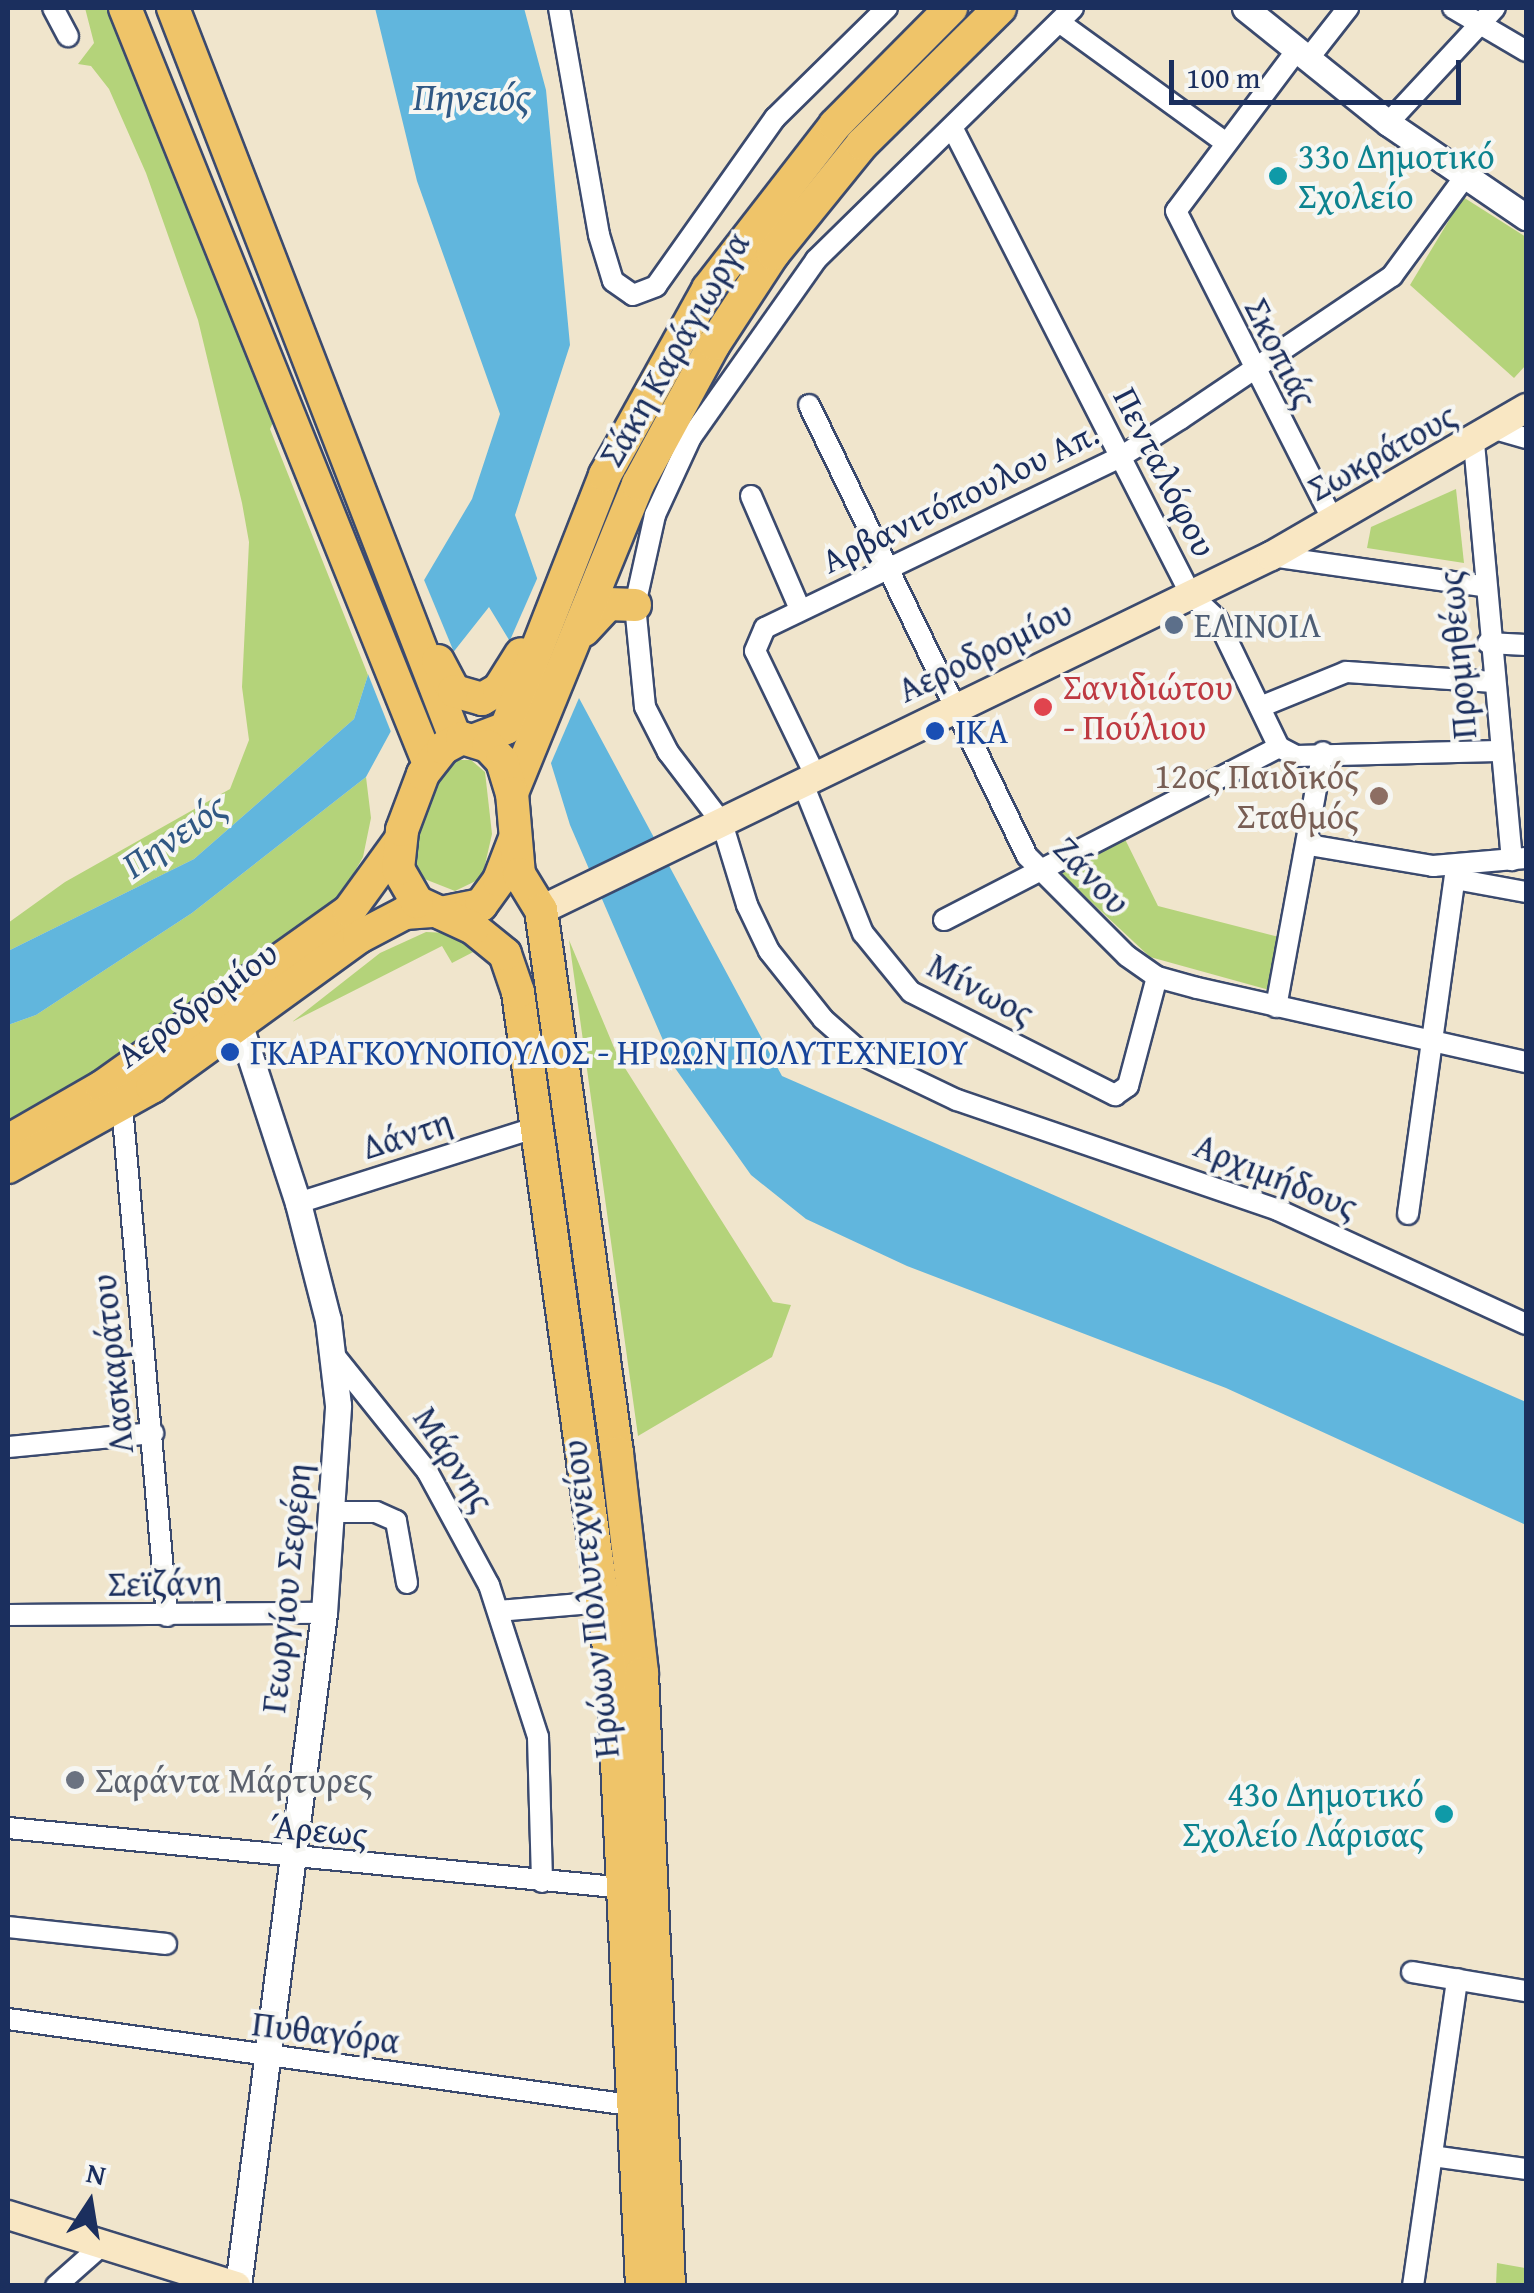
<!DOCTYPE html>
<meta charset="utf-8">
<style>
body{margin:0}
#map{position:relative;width:1534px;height:2293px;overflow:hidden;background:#f0e5cc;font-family:"Gentium Book Plus",serif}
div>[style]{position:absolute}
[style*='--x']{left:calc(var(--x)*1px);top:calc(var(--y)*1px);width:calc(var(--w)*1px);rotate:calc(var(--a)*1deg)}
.green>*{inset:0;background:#b4d37a}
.water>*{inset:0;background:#61b6dd}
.pier>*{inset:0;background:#f0e5cc}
.roads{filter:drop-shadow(2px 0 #3b4a6e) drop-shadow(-2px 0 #3b4a6e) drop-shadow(0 2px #3b4a6e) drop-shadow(0 -2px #3b4a6e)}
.minor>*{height:20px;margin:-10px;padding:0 10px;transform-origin:10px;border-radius:10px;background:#fff}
.tertiary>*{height:25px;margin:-12.5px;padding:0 12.5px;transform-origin:12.5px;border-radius:12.5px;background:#fff}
.secondary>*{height:28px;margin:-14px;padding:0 14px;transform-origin:14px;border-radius:14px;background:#f9e7c3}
.primary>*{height:32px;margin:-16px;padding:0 16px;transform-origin:16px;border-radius:16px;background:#efc469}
.dots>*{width:28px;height:28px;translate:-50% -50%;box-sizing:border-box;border:5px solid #f6f6f2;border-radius:50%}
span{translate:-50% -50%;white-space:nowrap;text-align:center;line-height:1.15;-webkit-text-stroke:8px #f6f6f2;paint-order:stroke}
.culture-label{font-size:35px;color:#0d838f}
.left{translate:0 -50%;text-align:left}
.right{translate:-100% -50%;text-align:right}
.street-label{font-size:35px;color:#1b2f5e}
.service-label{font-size:35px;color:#4e5e75}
.health-label{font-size:35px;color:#be3a42}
.transit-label{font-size:35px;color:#164399}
.education-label{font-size:35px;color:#785e54}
.worship-label{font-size:35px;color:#5b616d}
.water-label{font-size:38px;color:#305884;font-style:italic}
.frame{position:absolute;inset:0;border:10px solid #1b2f5e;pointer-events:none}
.north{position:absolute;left:40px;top:2153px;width:100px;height:100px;-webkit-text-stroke:8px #f6f6f2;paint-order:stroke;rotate:12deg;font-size:28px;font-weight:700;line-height:40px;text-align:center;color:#1b2f5e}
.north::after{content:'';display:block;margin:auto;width:35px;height:45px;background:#1b2f5e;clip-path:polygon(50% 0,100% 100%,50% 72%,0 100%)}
.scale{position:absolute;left:1169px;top:60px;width:292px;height:45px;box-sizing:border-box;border:5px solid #1b2f5e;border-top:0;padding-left:12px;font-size:30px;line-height:35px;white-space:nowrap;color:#1b2f5e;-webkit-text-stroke:8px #f6f6f2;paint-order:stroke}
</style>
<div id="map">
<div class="green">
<i style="clip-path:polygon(85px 8px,107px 8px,274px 420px,270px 429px,368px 675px,354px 719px,194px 859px,8px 951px,8px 923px,65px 882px,230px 789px,249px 740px,242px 687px,249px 542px,242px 503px,198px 320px,146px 173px,109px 89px,91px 66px,78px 64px,94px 43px)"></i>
<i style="clip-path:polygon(1463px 197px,1526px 237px,1526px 365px,1514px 378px,1410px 285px)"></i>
<i style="clip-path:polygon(1456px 489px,1464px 563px,1367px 548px,1371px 527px)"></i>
<i style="clip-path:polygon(456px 760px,471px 760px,485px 772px,492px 834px,482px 878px,455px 891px,422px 878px,412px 855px,436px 778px)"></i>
<i style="clip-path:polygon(366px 777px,371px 818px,363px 857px,339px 899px,102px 1071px,8px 1123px,8px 1025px,36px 1015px,192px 913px)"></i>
<i style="clip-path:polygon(1122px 833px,1158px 906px,1283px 938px,1273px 991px,1150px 957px,1056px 869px)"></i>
<i style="clip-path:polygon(426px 932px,449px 933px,481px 948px,452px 963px,442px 946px,292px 1022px,380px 953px)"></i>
<i style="clip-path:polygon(569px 940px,618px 1057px,773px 1302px,791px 1305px,772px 1357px,638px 1436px)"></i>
<i style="clip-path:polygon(1497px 2263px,1525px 2268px,1526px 2285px,1496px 2285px)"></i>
</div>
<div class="water">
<i style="clip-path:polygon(375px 8px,524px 8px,546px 90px,570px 345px,515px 515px,579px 698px,782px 1076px,1526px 1402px,1526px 1525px,1226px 1388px,907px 1266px,806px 1219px,751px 1175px,675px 1068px,570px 825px,517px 653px,489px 607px,391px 731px,366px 777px,192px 913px,36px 1015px,8px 1025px,8px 951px,194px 859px,354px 719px,368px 675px,472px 499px,500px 414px,417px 181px)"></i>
</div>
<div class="pier">
<i style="clip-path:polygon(540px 572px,582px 691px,548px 770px,507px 647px)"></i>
<i style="clip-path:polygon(422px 575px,456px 657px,393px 737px,366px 669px)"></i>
</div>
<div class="roads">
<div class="minor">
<i style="--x:53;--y:8;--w:32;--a:62"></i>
<i style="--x:559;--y:8;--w:230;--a:80"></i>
<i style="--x:599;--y:235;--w:48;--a:73.1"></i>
<i style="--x:613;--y:281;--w:24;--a:35"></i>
<i style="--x:633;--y:295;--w:25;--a:-21"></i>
<i style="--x:656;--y:286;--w:206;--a:-54.7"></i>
<i style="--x:775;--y:118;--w:157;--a:-44.5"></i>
<i style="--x:1073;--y:8;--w:360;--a:135.6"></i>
<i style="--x:816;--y:260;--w:217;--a:125.2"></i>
<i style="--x:691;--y:437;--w:86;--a:114.8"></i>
<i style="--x:655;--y:515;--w:92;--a:102.5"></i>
<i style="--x:635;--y:605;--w:102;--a:84.4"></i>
<i style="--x:645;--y:707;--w:51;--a:62.9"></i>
<i style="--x:668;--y:752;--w:89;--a:52.7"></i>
<i style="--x:722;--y:823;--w:86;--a:73"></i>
<i style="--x:747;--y:905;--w:51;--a:64.4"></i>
<i style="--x:769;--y:951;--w:87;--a:51.5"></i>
<i style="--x:823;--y:1019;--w:56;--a:41.4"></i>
<i style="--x:865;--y:1056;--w:102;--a:25.6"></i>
<i style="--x:957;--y:1100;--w:339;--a:18.9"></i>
<i style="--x:1278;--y:1210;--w:273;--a:24.7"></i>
<i style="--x:1453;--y:8;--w:85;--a:30.5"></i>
<i style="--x:1059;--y:22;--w:206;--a:35.9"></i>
<i style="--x:1297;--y:50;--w:201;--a:126.9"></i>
<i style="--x:1176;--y:211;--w:347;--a:63.1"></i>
<i style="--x:1308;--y:59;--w:65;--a:-51.9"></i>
<i style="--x:1388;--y:123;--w:157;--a:-47.1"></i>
<i style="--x:953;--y:129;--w:523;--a:62.95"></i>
<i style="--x:1191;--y:595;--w:35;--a:43"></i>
<i style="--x:1217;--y:619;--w:142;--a:64.2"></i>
<i style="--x:1279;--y:747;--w:19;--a:28"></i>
<i style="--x:1296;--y:756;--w:202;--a:-1.4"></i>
<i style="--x:809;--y:405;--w:501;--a:64.2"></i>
<i style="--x:1027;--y:856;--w:141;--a:45"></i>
<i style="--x:1127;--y:956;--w:37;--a:35"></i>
<i style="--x:1157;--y:977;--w:41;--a:15.4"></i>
<i style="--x:1197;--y:988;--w:337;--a:12.7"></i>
<i style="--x:1498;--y:430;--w:29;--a:16"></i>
<i style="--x:1474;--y:443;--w:419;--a:84.8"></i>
<i style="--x:751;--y:496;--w:123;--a:66.6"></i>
<i style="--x:1271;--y:556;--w:214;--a:8.1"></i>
<i style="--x:1488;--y:643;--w:38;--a:3"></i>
<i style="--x:1260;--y:707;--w:93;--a:-22.1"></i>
<i style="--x:1346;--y:672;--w:145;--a:3.9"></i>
<i style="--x:816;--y:777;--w:140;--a:-115.8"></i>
<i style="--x:755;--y:651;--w:25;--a:-67"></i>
<i style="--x:765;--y:628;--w:396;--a:-25.7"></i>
<i style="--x:1122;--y:456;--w:69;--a:-32.5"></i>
<i style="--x:1180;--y:419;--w:256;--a:-34"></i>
<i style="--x:1392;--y:276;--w:122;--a:-53.7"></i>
<i style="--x:803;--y:784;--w:161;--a:68.1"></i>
<i style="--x:863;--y:933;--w:76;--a:50.9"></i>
<i style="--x:911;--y:992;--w:229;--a:26.8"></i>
<i style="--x:1115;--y:1095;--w:16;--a:-35"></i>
<i style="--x:1128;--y:1086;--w:113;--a:-75.1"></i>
<i style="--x:1309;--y:845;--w:126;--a:9.6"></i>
<i style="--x:1433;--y:866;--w:93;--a:-4.9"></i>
<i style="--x:1455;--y:879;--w:72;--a:10.4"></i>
<i style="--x:944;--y:920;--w:377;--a:-27.3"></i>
<i style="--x:1276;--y:1007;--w:259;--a:-79.6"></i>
<i style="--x:122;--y:1106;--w:512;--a:84.96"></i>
<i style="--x:298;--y:1203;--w:251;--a:-17.6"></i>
<i style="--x:1408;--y:1214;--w:350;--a:-82.1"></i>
<i style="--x:334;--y:1355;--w:149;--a:51.3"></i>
<i style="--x:427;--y:1471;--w:130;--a:61.5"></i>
<i style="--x:489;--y:1585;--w:160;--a:72.1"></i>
<i style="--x:538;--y:1737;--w:145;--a:88.4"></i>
<i style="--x:8;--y:1447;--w:146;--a:-5.5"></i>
<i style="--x:332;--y:1512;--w:44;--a:0"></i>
<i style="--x:376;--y:1512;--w:22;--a:24"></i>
<i style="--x:396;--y:1521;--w:63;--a:79.9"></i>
<i style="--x:498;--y:1611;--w:106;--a:-4.9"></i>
<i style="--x:8;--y:1615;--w:316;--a:-0.4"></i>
<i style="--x:8;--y:1828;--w:620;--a:5.55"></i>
<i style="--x:8;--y:1927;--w:159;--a:6.1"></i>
<i style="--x:1412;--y:1972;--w:116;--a:9.5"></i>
<i style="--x:8;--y:2019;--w:635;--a:7.87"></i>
<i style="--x:1432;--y:2156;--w:95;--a:7.9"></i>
<i style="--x:56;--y:2286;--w:60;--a:-41.6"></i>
<i style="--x:1413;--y:2286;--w:310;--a:-81.8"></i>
</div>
<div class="tertiary">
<i style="--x:1245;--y:8;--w:184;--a:38.8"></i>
<i style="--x:1388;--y:123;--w:167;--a:34.3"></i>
<i style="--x:238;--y:2286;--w:678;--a:-82.72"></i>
<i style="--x:324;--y:1613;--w:208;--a:-86.1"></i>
<i style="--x:338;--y:1405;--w:86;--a:-96.7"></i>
<i style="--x:328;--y:1320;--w:121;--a:-104.4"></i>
<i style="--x:298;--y:1203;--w:186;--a:-108.1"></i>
</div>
<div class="secondary">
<i style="--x:541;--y:910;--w:811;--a:-25.87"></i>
<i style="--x:1271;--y:556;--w:295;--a:-30.1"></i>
<i style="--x:8;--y:2215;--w:239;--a:17.3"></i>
</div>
<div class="primary">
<i style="--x:125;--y:8;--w:815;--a:68.09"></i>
<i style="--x:173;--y:8;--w:785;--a:68.86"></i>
<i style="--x:584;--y:630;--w:35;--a:-47"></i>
<i style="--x:608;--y:604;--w:27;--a:2"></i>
<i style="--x:438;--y:661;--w:34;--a:62"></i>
<i style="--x:454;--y:691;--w:29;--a:16"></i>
<i style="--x:482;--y:699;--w:20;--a:-30"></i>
<i style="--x:499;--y:689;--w:41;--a:-57.8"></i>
<i style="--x:475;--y:740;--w:33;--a:-21"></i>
<i style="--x:506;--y:728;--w:272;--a:-68.6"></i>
<i style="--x:605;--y:475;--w:213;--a:-61"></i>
<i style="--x:708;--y:289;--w:207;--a:-52.2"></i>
<i style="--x:835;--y:125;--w:165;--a:-45.2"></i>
<i style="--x:512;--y:793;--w:334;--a:-67.8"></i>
<i style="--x:638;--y:484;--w:159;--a:-61.5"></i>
<i style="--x:714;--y:344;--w:108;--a:-56.8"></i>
<i style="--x:773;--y:254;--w:141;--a:-51"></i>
<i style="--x:862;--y:144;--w:194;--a:-44.6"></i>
<i style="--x:441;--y:913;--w:41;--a:-11.3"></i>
<i style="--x:481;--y:905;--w:31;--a:-54"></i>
<i style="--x:499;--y:880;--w:42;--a:-69"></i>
<i style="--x:8;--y:1141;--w:108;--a:-29.9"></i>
<i style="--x:102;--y:1087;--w:303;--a:-35.5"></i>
<i style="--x:349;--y:911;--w:85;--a:-54.1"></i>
<i style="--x:8;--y:1167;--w:165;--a:-29.1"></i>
<i style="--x:152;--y:1087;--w:256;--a:-35.9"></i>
<i style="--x:359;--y:937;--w:52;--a:-27.6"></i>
<i style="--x:405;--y:913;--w:27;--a:-4"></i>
<i style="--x:642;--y:2286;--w:610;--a:-92.73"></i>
<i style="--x:613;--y:1677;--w:692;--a:-97.9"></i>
<i style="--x:518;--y:992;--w:40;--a:-108.9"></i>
<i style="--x:505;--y:954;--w:41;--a:-140.9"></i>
<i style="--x:473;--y:928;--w:62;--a:-155.1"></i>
<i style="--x:417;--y:902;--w:38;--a:-120"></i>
<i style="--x:398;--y:869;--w:39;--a:-84"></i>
<i style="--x:402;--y:830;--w:60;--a:-69.4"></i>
<i style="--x:423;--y:774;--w:33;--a:-52"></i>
<i style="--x:443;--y:748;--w:21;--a:-28"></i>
<i style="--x:462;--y:738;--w:27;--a:17"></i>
<i style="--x:488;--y:746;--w:21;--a:47"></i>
<i style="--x:502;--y:761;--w:34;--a:73"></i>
<i style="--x:512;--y:793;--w:81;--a:85.1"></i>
<i style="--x:519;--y:874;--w:42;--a:58.6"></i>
<i style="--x:541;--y:910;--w:548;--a:82.03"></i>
<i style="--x:617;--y:1453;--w:221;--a:83.5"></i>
<i style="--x:642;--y:1673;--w:614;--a:87.48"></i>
</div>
</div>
<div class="dots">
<i style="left:1278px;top:176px;background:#0f9aa8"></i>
<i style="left:1174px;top:625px;background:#5c6f8a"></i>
<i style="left:1043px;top:707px;background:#e0444e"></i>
<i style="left:935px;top:731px;background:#1a4fb4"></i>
<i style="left:1379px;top:796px;background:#8d6e63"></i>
<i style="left:230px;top:1052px;background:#1a4fb4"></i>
<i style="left:75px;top:1780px;background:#6b7280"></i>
<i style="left:1444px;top:1814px;background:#0f9aa8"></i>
</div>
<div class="culture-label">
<span class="left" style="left:1298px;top:176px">33ο Δημοτικό<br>Σχολείο</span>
<span class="right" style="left:1424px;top:1814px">43ο Δημοτικό<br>Σχολείο Λάρισας</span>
</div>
<div class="street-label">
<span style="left:674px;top:349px;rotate:-60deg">Σάκη Καράγιωργα</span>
<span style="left:1281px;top:353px;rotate:63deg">Σκοπιάς</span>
<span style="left:1382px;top:452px;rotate:-29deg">Σωκράτους</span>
<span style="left:1165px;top:472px;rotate:63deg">Πενταλόφου</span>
<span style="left:960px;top:497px;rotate:-26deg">Αρβανιτόπουλου Απ.</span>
<span style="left:985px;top:651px;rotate:-26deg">Αεροδρομίου</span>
<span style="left:1457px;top:655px;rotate:-95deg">Προμηθέως</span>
<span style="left:1092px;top:875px;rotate:46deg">Ζάνου</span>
<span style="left:981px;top:989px;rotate:28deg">Μίνωος</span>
<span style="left:197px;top:1004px;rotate:-36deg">Αεροδρομίου</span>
<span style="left:407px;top:1134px;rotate:-18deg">Δάντη</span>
<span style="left:1276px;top:1176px;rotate:22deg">Αρχιμήδους</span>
<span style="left:112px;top:1364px;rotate:-96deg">Λασκαράτου</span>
<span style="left:454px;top:1459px;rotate:57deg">Μάρνης</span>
<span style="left:165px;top:1583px;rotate:-1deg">Σεϊζάνη</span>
<span style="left:286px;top:1588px;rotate:-84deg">Γεωργίου Σεφέρη</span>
<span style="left:590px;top:1599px;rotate:-96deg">Ηρώων Πολυτεχνείου</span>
<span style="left:319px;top:1830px;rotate:5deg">Άρεως</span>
<span style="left:326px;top:2032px;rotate:7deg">Πυθαγόρα</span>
</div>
<div class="service-label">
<span class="left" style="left:1194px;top:625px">ΕΛΙΝΟΙΛ</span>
</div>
<div class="health-label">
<span class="left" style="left:1063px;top:707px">Σανιδιώτου<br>- Πούλιου</span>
</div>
<div class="transit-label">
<span class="left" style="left:955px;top:731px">ΙΚΑ</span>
<span class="left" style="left:250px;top:1052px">ΓΚΑΡΑΓΚΟΥΝΟΠΟΥΛΟΣ - ΗΡΩΩΝ ΠΟΛΥΤΕΧΝΕΙΟΥ</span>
</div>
<div class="education-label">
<span class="right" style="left:1359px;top:796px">12ος Παιδικός<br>Σταθμός</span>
</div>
<div class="worship-label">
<span class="left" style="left:95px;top:1780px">Σαράντα Μάρτυρες</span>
</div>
<div class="water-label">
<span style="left:472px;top:97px">Πηνειός</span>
<span style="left:174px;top:835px;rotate:-35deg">Πηνειός</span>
</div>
<div class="frame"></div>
<div class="north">N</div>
<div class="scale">100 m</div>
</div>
